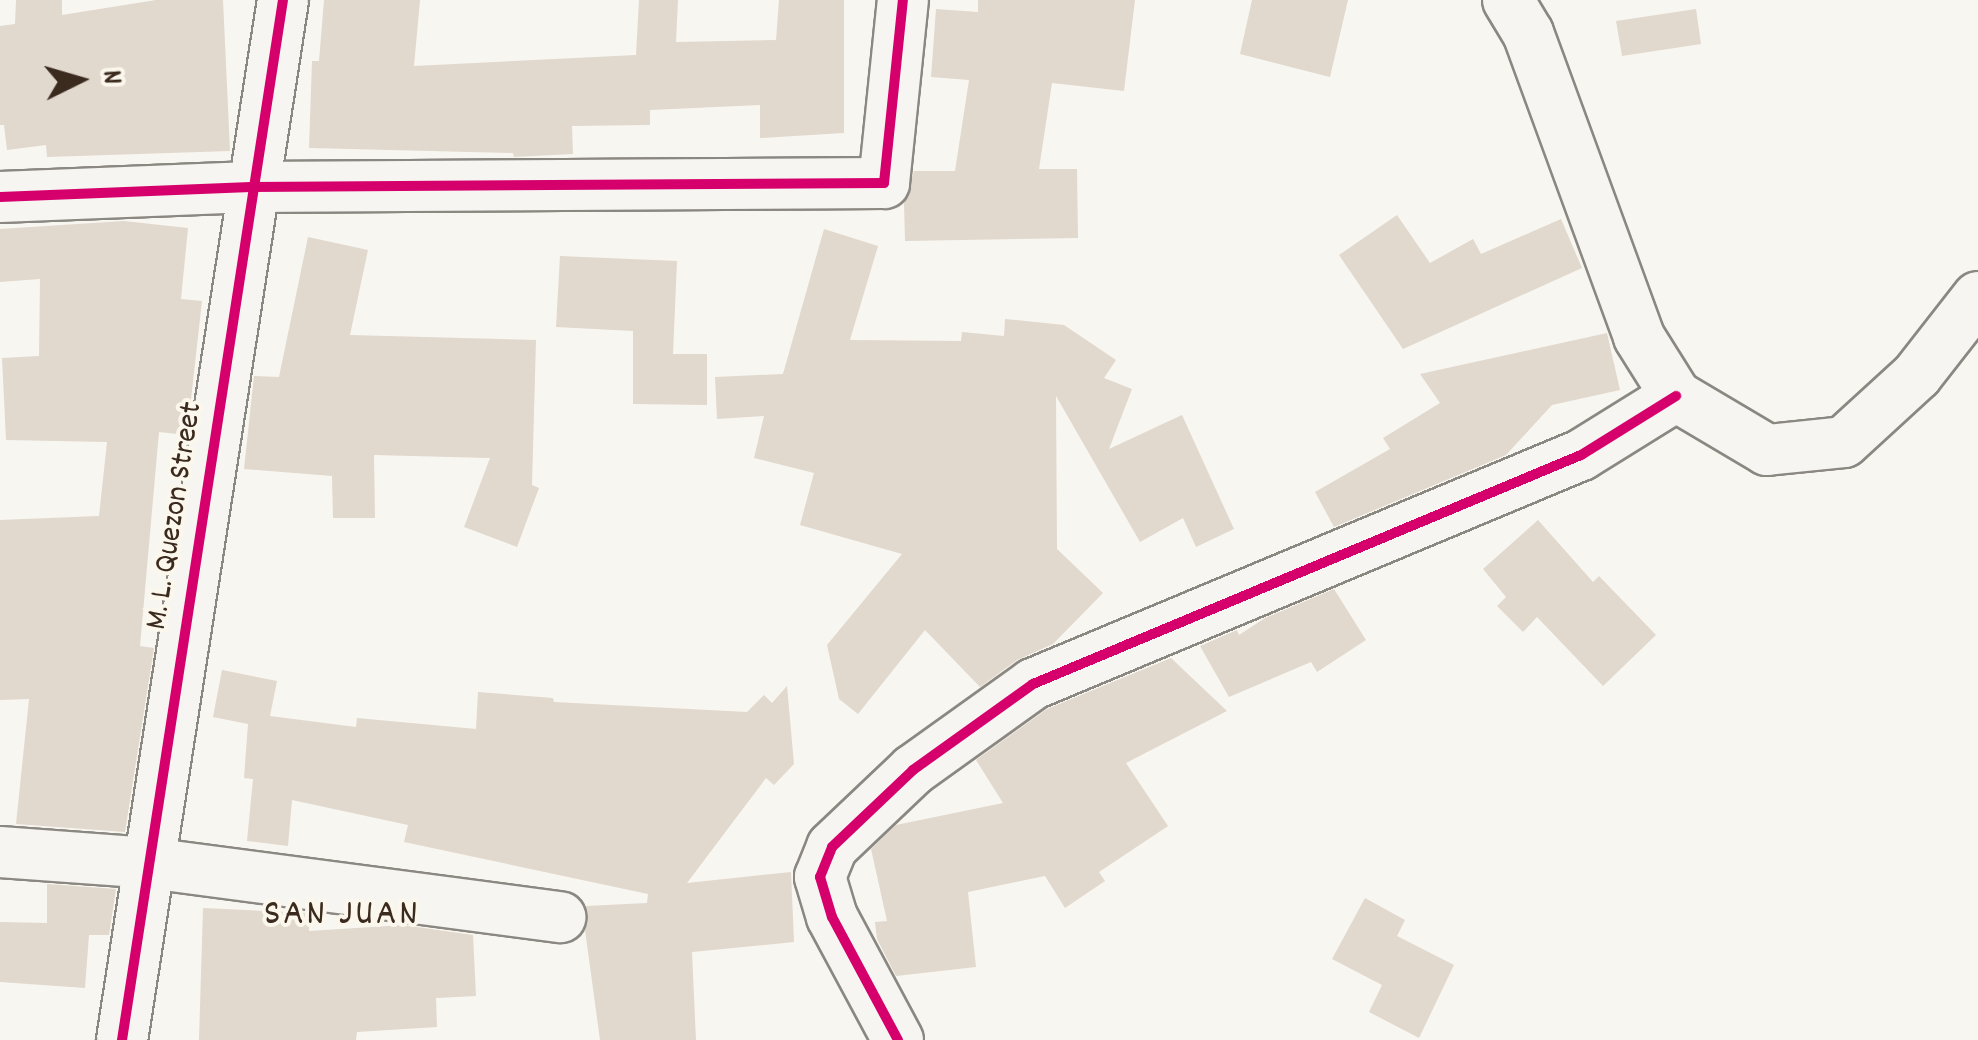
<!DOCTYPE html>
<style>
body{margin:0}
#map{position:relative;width:1978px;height:1040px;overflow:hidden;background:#f8f6f0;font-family:Dekko,sans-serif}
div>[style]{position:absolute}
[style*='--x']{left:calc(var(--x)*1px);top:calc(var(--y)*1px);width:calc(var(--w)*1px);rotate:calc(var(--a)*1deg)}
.building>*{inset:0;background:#e1d8ce}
.roads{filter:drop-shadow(2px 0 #8b8781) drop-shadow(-2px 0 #8b8781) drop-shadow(0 2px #8b8781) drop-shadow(0 -2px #8b8781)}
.minor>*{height:50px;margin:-25px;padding:0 25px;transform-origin:25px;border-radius:25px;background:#f6f5f1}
.cycleway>*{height:10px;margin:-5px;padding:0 5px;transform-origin:5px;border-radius:5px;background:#d6006c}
span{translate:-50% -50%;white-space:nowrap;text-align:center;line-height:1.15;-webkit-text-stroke:8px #fbf7ec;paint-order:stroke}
.street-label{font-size:32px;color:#3b2a1e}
.quarter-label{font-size:38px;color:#3b2a1e;letter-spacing:2.5px}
.north{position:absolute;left:30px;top:30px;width:100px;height:100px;-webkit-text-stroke:8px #fbf7ec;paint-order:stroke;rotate:85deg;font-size:28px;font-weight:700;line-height:40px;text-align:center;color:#3b2a1e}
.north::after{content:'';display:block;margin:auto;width:35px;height:45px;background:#3b2a1e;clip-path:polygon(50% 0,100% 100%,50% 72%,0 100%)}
</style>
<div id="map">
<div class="building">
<i style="clip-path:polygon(16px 0,62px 0,62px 15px,156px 0,223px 0,230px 151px,47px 157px,46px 145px,7px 150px,4px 125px,0 125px,0 26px,15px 24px)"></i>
<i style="clip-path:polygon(324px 0,420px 0,414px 66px,636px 55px,639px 0,678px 0,676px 42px,776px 40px,779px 0,844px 0,844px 133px,760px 138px,760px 105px,650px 110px,650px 125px,572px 126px,573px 154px,514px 157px,513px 153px,309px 148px,312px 61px,319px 61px)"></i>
<i style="clip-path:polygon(978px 0,1135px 0,1124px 91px,1052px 83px,1039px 169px,1077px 169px,1078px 238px,905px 241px,904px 203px,914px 171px,955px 171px,969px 80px,931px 77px,936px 9px,978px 12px)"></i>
<i style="clip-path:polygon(1252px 0,1348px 0,1330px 77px,1240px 54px)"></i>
<i style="clip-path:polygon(1696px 9px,1701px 44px,1622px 56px,1616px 21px)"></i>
<i style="clip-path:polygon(1397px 215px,1430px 263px,1473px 239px,1481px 254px,1561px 219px,1582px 268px,1403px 349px,1339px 255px)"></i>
<i style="clip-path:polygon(124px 221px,188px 228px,181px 299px,202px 301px,187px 435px,159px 432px,140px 646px,154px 648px,125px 832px,16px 824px,29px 699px,0 700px,0 520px,99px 516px,107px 442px,6px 440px,2px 358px,39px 356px,40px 279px,0 282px,0 229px)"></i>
<i style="clip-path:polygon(824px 229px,878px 246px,850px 340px,961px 341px,962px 332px,1004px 336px,1005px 319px,1064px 325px,1116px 360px,1104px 378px,1132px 389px,1109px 449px,1182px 415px,1234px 529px,1196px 547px,1183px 518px,1140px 542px,1056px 396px,1057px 549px,1103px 593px,1053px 644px,1017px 660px,980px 687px,925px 630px,858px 714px,839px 699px,827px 645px,902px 554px,800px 525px,814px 473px,754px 458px,764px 416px,717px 419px,715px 377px,783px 374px)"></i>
<i style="clip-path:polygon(308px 237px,368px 250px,350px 335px,536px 340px,532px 485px,539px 488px,517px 547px,464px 527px,490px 458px,374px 455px,375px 518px,333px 518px,332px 476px,244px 469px,254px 376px,279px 377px)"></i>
<i style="clip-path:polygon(560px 256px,677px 261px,673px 354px,707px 354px,707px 405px,633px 404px,633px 331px,556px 327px)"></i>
<i style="clip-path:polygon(1607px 333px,1620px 390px,1552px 405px,1506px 455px,1334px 527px,1315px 492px,1390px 449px,1383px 438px,1440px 403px,1420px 374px)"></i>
<i style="clip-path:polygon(1538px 520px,1593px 582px,1599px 576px,1656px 635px,1603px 686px,1537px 617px,1523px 632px,1497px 606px,1506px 597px,1483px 569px)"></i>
<i style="clip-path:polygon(1334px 589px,1366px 640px,1317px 672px,1311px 662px,1229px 697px,1200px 646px,1237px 630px,1239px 635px,1265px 618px)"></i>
<i style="clip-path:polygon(1171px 658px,1227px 711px,1126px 763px,1168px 826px,1099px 872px,1105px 881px,1065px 908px,1045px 876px,968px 892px,976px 967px,896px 976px,877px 939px,875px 922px,887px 921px,871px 849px,896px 825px,1003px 803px,976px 760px,1047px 709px)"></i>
<i style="clip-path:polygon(222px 670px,277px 681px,270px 716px,356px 727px,357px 718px,476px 729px,478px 692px,553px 698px,554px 702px,747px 712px,764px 695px,772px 703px,787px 686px,794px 764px,774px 785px,766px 778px,687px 883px,791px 872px,794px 942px,692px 952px,696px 1040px,600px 1040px,585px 930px,586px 906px,647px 903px,648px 894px,404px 842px,408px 825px,292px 800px,288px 846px,247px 841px,253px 779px,244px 778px,248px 724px,213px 717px)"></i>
<i style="clip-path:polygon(47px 884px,116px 889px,109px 935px,89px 935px,85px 988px,0 982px,0 922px,47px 923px)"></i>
<i style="clip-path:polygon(1365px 898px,1405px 920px,1397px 936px,1454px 965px,1419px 1038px,1369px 1012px,1382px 985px,1332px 959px)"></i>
<i style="clip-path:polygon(203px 908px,309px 913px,309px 931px,403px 925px,473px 935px,476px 996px,436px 998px,437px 1027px,357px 1032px,356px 1040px,199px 1040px)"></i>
</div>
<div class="roads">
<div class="minor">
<i style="--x:1508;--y:0;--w:39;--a:59"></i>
<i style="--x:1528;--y:33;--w:324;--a:69.9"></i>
<i style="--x:1639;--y:337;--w:70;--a:57.9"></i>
<i style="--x:1676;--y:396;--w:106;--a:30.7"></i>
<i style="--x:1767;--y:450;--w:77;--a:-5.9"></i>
<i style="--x:1844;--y:442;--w:99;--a:-42.5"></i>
<i style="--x:1917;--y:375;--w:99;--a:-52"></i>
<i style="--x:0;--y:197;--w:251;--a:-2.3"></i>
<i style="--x:251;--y:187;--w:633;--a:-0.36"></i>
<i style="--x:884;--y:183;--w:184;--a:-84.1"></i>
<i style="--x:0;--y:852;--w:149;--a:4.2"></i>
<i style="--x:149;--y:863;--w:415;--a:7.5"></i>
<i style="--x:122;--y:1040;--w:1052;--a:-81.2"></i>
<i style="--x:898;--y:1040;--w:140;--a:-118.2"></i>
<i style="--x:832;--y:917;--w:42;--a:-106.7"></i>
<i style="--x:820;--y:877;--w:32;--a:-68"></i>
<i style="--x:832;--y:847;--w:112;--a:-43.5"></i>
<i style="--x:913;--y:770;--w:148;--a:-35.6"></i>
<i style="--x:1033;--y:684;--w:594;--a:-22.68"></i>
<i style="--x:1581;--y:455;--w:112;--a:-31.8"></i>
</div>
</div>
<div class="cycleway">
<i style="--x:0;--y:197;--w:251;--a:-2.3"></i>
<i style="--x:251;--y:187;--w:633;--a:-0.36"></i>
<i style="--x:884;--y:183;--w:184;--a:-84.1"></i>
<i style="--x:122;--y:1040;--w:1052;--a:-81.2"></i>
<i style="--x:898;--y:1040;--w:140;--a:-118.2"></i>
<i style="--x:832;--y:917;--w:42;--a:-106.7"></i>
<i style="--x:820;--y:877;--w:32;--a:-68"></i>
<i style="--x:832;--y:847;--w:112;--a:-43.5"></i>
<i style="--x:913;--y:770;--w:148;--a:-35.6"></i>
<i style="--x:1033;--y:684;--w:594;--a:-22.68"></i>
<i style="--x:1581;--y:455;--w:112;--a:-31.8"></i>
</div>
<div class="street-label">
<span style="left:176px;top:516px;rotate:-81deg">M. L. Quezon Street</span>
</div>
<div class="quarter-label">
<span style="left:342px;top:916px">SAN JUAN</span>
</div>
<div class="north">N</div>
</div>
